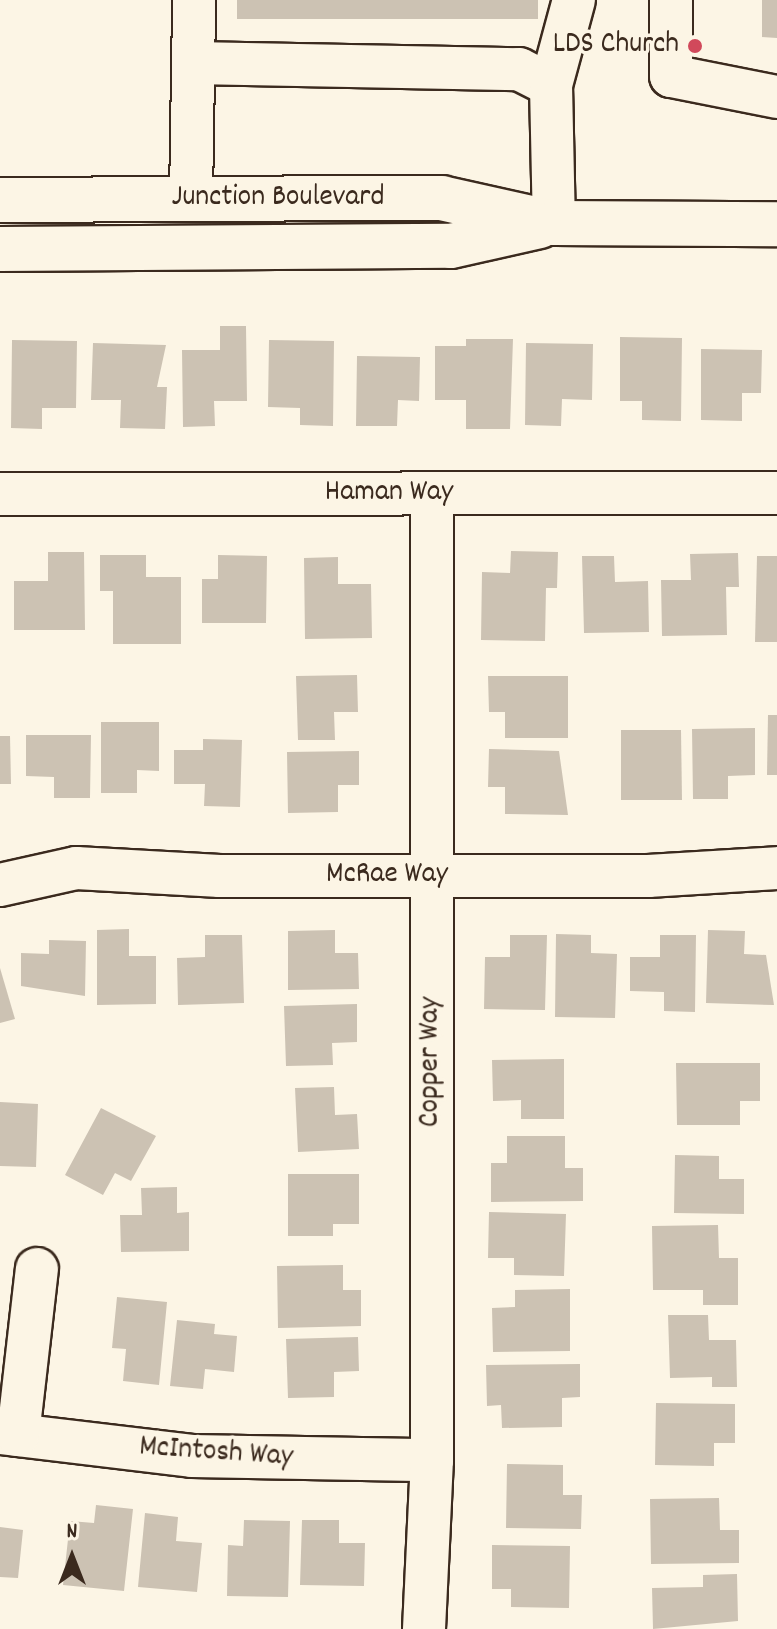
<!DOCTYPE html>
<style>
body{margin:0}
#map{position:relative;width:777px;height:1629px;overflow:hidden;background:#fcf5e5;font-family:Dekko,sans-serif}
div>[style]{position:absolute}
[style*='--x']{left:calc(var(--x)*1px);top:calc(var(--y)*1px);width:calc(var(--w)*1px);rotate:calc(var(--a)*1deg)}
.building>*{inset:0;background:#ccc2b3}
.roads{filter:drop-shadow(2px 0 #3b2a1e) drop-shadow(-2px 0 #3b2a1e) drop-shadow(0 2px #3b2a1e) drop-shadow(0 -2px #3b2a1e)}
.minor>*{height:42px;margin:-21px;padding:0 21px;transform-origin:21px;border-radius:21px;background:#fcf5e5}
.major>*{height:44px;margin:-22px;padding:0 22px;transform-origin:22px;border-radius:22px;background:#fcf5e5}
.dots>*{width:22px;height:22px;translate:-50% -50%;box-sizing:border-box;border:4px solid #fcf5e5;border-radius:50%}
span{translate:-50% -50%;white-space:nowrap;text-align:center;line-height:1.15;-webkit-text-stroke:7px #fcf5e5;paint-order:stroke}
.poi-label{font-size:30px;color:#3b2a1e}
.right{translate:-100% -50%;text-align:right}
.street-label{font-size:30px;color:#3b2a1e}
.north{position:absolute;left:32px;top:1517px;width:80px;height:80px;-webkit-text-stroke:6px #fcf5e5;paint-order:stroke;rotate:0deg;font-size:22px;font-weight:700;line-height:32px;text-align:center;color:#3b2a1e}
.north::after{content:'';display:block;margin:auto;width:28px;height:36px;background:#3b2a1e;clip-path:polygon(50% 0,100% 100%,50% 72%,0 100%)}
</style>
<div id="map">
<div class="building">
<i style="clip-path:polygon(237px 0,538px 0,538px 19px,237px 19px)"></i>
<i style="clip-path:polygon(762px 0,777px 0,777px 38px,762px 37px)"></i>
<i style="clip-path:polygon(220px 326px,246px 326px,247px 401px,214px 401px,215px 426px,183px 427px,182px 350px,220px 350px)"></i>
<i style="clip-path:polygon(620px 337px,682px 338px,681px 421px,642px 420px,642px 401px,620px 401px)"></i>
<i style="clip-path:polygon(466px 339px,513px 339px,510px 429px,466px 429px,466px 400px,435px 400px,435px 346px,466px 346px)"></i>
<i style="clip-path:polygon(12px 340px,77px 341px,76px 408px,42px 408px,42px 429px,11px 428px)"></i>
<i style="clip-path:polygon(269px 340px,334px 341px,333px 426px,300px 425px,300px 408px,268px 407px)"></i>
<i style="clip-path:polygon(93px 343px,166px 345px,157px 387px,167px 387px,165px 429px,120px 428px,121px 400px,91px 400px)"></i>
<i style="clip-path:polygon(526px 343px,593px 344px,592px 400px,562px 399px,561px 426px,525px 425px)"></i>
<i style="clip-path:polygon(701px 349px,762px 350px,761px 393px,742px 393px,742px 421px,701px 420px)"></i>
<i style="clip-path:polygon(357px 356px,420px 357px,419px 401px,398px 400px,397px 426px,356px 426px)"></i>
<i style="clip-path:polygon(511px 551px,558px 552px,557px 588px,546px 588px,545px 641px,481px 640px,482px 572px,510px 573px)"></i>
<i style="clip-path:polygon(48px 552px,84px 552px,85px 630px,14px 630px,14px 581px,48px 581px)"></i>
<i style="clip-path:polygon(738px 553px,739px 587px,726px 587px,727px 635px,662px 636px,661px 580px,691px 580px,690px 554px)"></i>
<i style="clip-path:polygon(100px 555px,146px 555px,146px 577px,181px 577px,181px 644px,113px 644px,113px 591px,100px 591px)"></i>
<i style="clip-path:polygon(218px 555px,267px 556px,266px 623px,202px 623px,202px 579px,218px 579px)"></i>
<i style="clip-path:polygon(582px 556px,614px 556px,615px 582px,648px 581px,649px 632px,584px 633px)"></i>
<i style="clip-path:polygon(757px 556px,777px 556px,777px 642px,755px 642px)"></i>
<i style="clip-path:polygon(338px 557px,338px 584px,371px 584px,372px 638px,305px 639px,304px 558px)"></i>
<i style="clip-path:polygon(357px 675px,358px 712px,334px 712px,335px 740px,298px 740px,296px 676px)"></i>
<i style="clip-path:polygon(488px 676px,568px 676px,568px 738px,505px 738px,505px 712px,489px 712px)"></i>
<i style="clip-path:polygon(768px 715px,777px 715px,777px 775px,767px 775px)"></i>
<i style="clip-path:polygon(101px 722px,159px 722px,159px 771px,137px 770px,137px 793px,101px 793px)"></i>
<i style="clip-path:polygon(755px 728px,755px 775px,728px 776px,728px 799px,693px 799px,692px 729px)"></i>
<i style="clip-path:polygon(621px 730px,681px 730px,682px 800px,621px 800px)"></i>
<i style="clip-path:polygon(26px 735px,91px 735px,90px 798px,54px 798px,54px 777px,26px 776px)"></i>
<i style="clip-path:polygon(0 736px,10px 736px,11px 784px,0 784px)"></i>
<i style="clip-path:polygon(203px 739px,242px 740px,240px 807px,204px 806px,205px 784px,174px 784px,174px 750px,203px 750px)"></i>
<i style="clip-path:polygon(489px 749px,559px 751px,568px 815px,505px 814px,505px 787px,488px 787px)"></i>
<i style="clip-path:polygon(359px 751px,359px 785px,338px 785px,338px 812px,288px 813px,287px 752px)"></i>
<i style="clip-path:polygon(129px 929px,129px 956px,156px 956px,156px 1004px,97px 1005px,97px 930px)"></i>
<i style="clip-path:polygon(335px 930px,335px 953px,358px 953px,359px 989px,288px 990px,288px 931px)"></i>
<i style="clip-path:polygon(708px 930px,745px 931px,744px 954px,766px 955px,774px 1005px,706px 1003px)"></i>
<i style="clip-path:polygon(556px 934px,591px 935px,591px 953px,617px 954px,615px 1018px,555px 1017px)"></i>
<i style="clip-path:polygon(205px 935px,242px 935px,244px 1003px,178px 1005px,177px 958px,205px 957px)"></i>
<i style="clip-path:polygon(510px 935px,547px 935px,545px 1010px,484px 1009px,485px 957px,510px 957px)"></i>
<i style="clip-path:polygon(660px 935px,696px 935px,695px 1012px,664px 1011px,664px 992px,630px 991px,630px 957px,660px 957px)"></i>
<i style="clip-path:polygon(49px 940px,86px 941px,85px 996px,21px 986px,21px 953px,49px 954px)"></i>
<i style="clip-path:polygon(0 968px,15px 1019px,0 1023px)"></i>
<i style="clip-path:polygon(357px 1004px,357px 1042px,332px 1043px,333px 1065px,286px 1066px,284px 1006px)"></i>
<i style="clip-path:polygon(564px 1059px,564px 1119px,521px 1119px,521px 1100px,493px 1101px,492px 1060px)"></i>
<i style="clip-path:polygon(676px 1063px,760px 1063px,760px 1101px,740px 1101px,740px 1125px,677px 1125px)"></i>
<i style="clip-path:polygon(334px 1087px,335px 1115px,357px 1114px,359px 1149px,298px 1152px,295px 1088px)"></i>
<i style="clip-path:polygon(0 1102px,38px 1104px,36px 1167px,0 1166px)"></i>
<i style="clip-path:polygon(101px 1108px,156px 1136px,131px 1181px,115px 1173px,103px 1195px,65px 1175px)"></i>
<i style="clip-path:polygon(507px 1136px,565px 1136px,565px 1168px,583px 1168px,583px 1201px,491px 1202px,491px 1163px,507px 1163px)"></i>
<i style="clip-path:polygon(675px 1155px,719px 1156px,719px 1179px,744px 1179px,744px 1214px,674px 1213px)"></i>
<i style="clip-path:polygon(288px 1174px,359px 1174px,359px 1224px,333px 1224px,333px 1236px,288px 1236px)"></i>
<i style="clip-path:polygon(177px 1187px,177px 1213px,189px 1212px,189px 1251px,121px 1252px,120px 1215px,142px 1215px,141px 1188px)"></i>
<i style="clip-path:polygon(489px 1212px,566px 1214px,564px 1276px,514px 1275px,514px 1258px,488px 1258px)"></i>
<i style="clip-path:polygon(718px 1225px,719px 1258px,738px 1258px,738px 1305px,703px 1305px,703px 1290px,653px 1290px,652px 1226px)"></i>
<i style="clip-path:polygon(343px 1265px,343px 1290px,361px 1290px,361px 1326px,278px 1328px,277px 1266px)"></i>
<i style="clip-path:polygon(570px 1289px,570px 1351px,493px 1352px,492px 1308px,515px 1307px,515px 1290px)"></i>
<i style="clip-path:polygon(117px 1297px,167px 1302px,159px 1385px,123px 1381px,126px 1349px,112px 1348px)"></i>
<i style="clip-path:polygon(668px 1315px,708px 1315px,709px 1340px,736px 1340px,737px 1387px,712px 1387px,712px 1377px,670px 1378px)"></i>
<i style="clip-path:polygon(177px 1320px,215px 1324px,214px 1334px,237px 1336px,234px 1372px,205px 1369px,203px 1389px,170px 1386px)"></i>
<i style="clip-path:polygon(358px 1337px,359px 1371px,334px 1372px,334px 1397px,288px 1398px,286px 1339px)"></i>
<i style="clip-path:polygon(580px 1364px,580px 1397px,562px 1398px,562px 1427px,502px 1428px,501px 1405px,487px 1406px,486px 1365px)"></i>
<i style="clip-path:polygon(656px 1403px,735px 1404px,735px 1443px,714px 1443px,714px 1466px,655px 1465px)"></i>
<i style="clip-path:polygon(507px 1464px,563px 1465px,563px 1495px,582px 1495px,581px 1529px,506px 1528px)"></i>
<i style="clip-path:polygon(719px 1498px,720px 1530px,739px 1530px,739px 1563px,651px 1564px,650px 1499px)"></i>
<i style="clip-path:polygon(96px 1505px,133px 1509px,124px 1591px,63px 1585px,70px 1521px,94px 1523px)"></i>
<i style="clip-path:polygon(145px 1513px,178px 1517px,176px 1541px,202px 1543px,197px 1592px,138px 1587px)"></i>
<i style="clip-path:polygon(244px 1520px,290px 1521px,288px 1597px,227px 1596px,228px 1545px,243px 1546px)"></i>
<i style="clip-path:polygon(302px 1520px,339px 1520px,339px 1543px,365px 1543px,364px 1586px,300px 1585px)"></i>
<i style="clip-path:polygon(0 1527px,23px 1530px,18px 1578px,0 1577px)"></i>
<i style="clip-path:polygon(492px 1545px,570px 1546px,569px 1608px,511px 1607px,511px 1589px,492px 1589px)"></i>
<i style="clip-path:polygon(737px 1574px,738px 1621px,653px 1629px,652px 1588px,703px 1587px,703px 1575px)"></i>
</div>
<div class="roads">
<div class="minor">
<i style="--x:671;--y:0;--w:76;--a:90"></i>
<i style="--x:671;--y:76;--w:108;--a:11.2"></i>
<i style="--x:193;--y:63;--w:326;--a:1.1"></i>
<i style="--x:519;--y:69;--w:36;--a:27"></i>
<i style="--x:551;--y:85;--w:138;--a:88.8"></i>
<i style="--x:551;--y:85;--w:88;--a:-74.9"></i>
<i style="--x:191;--y:199;--w:199;--a:-89.1"></i>
<i style="--x:0;--y:494;--w:777;--a:-0.07"></i>
<i style="--x:0;--y:885;--w:78;--a:-12.6"></i>
<i style="--x:76;--y:868;--w:144;--a:3.2"></i>
<i style="--x:220;--y:876;--w:428;--a:0"></i>
<i style="--x:648;--y:876;--w:129;--a:-3.5"></i>
<i style="--x:0;--y:1433;--w:193;--a:6.8"></i>
<i style="--x:192;--y:1456;--w:240;--a:1"></i>
<i style="--x:18;--y:1435;--w:167;--a:-83.5"></i>
<i style="--x:424;--y:1629;--w:169;--a:-87.3"></i>
<i style="--x:432;--y:1460;--w:966;--a:-90"></i>
</div>
<div class="major">
<i style="--x:0;--y:200;--w:441;--a:-0.3"></i>
<i style="--x:441;--y:198;--w:116;--a:12.5"></i>
<i style="--x:554;--y:223;--w:223;--a:0.3"></i>
<i style="--x:0;--y:249;--w:451;--a:-0.4"></i>
<i style="--x:451;--y:246;--w:91;--a:-12.7"></i>
</div>
</div>
<div class="dots">
<i style="left:695px;top:46px;background:#d1495b"></i>
</div>
<div class="poi-label">
<span class="right" style="left:679px;top:46px">LDS Church</span>
</div>
<div class="street-label">
<span style="left:278px;top:199px">Junction Boulevard</span>
<span style="left:389px;top:494px">Haman Way</span>
<span style="left:387px;top:876px">McRae Way</span>
<span style="left:432px;top:1062px;rotate:-90deg">Copper Way</span>
<span style="left:216px;top:1454px;rotate:4deg">McIntosh Way</span>
</div>
<div class="north">N</div>
</div>
